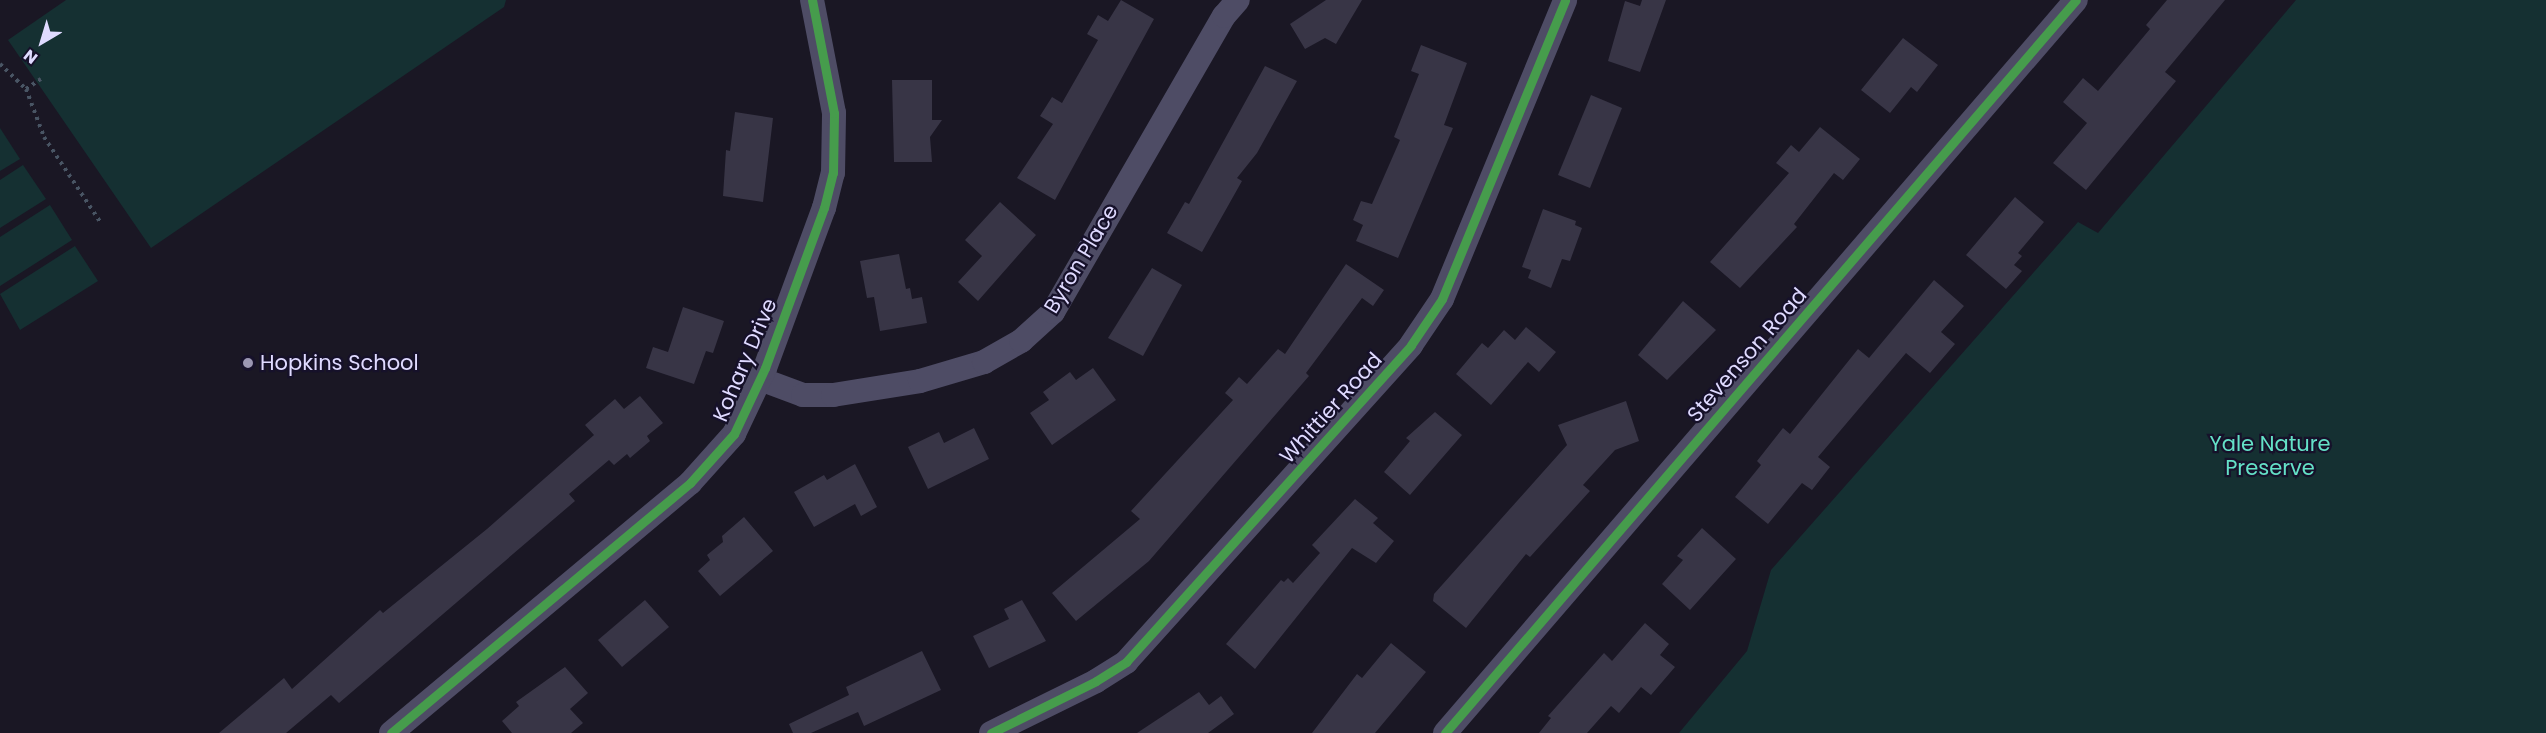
<!DOCTYPE html>
<style>
body{margin:0}
#map{position:relative;width:2546px;height:733px;overflow:hidden;background:#1a1724;font-family:Poppins,sans-serif}
div>[style]{position:absolute}
[style*='--x']{left:calc(var(--x)*1px);top:calc(var(--y)*1px);width:calc(var(--w)*1px);rotate:calc(var(--a)*1deg)}
.green>*{inset:0;background:#153032}
.building>*{inset:0;background:#383546}
.path>*{height:4px;margin-top:-2px;transform-origin:0;background:repeating-linear-gradient(90deg,#495564 0 3px,transparent 0 7.5px)}
.street>*{height:24px;margin:-12px;padding:0 12px;transform-origin:12px;border-radius:12px;background:#4e4c65}
.cycleway>*{height:9px;margin:-4.5px;padding:0 4.5px;transform-origin:4.5px;border-radius:4.5px;background:#469c4c}
.dots>*{width:16px;height:16px;translate:-50% -50%;box-sizing:border-box;border:3px solid #16112a;border-radius:50%}
span{translate:-50% -50%;white-space:nowrap;text-align:center;line-height:1.15;-webkit-text-stroke:4.5px #16112a;paint-order:stroke}
.street-label{font-size:21px;color:#dfdaff}
.poi-label{font-size:21px;color:#dfdaff}
.left{translate:0 -50%;text-align:left}
.park-label{font-size:21px;color:#64e1c7}
.north{position:absolute;left:12px;top:12px;width:60px;height:60px;-webkit-text-stroke:4px #16112a;paint-order:stroke;rotate:218deg;font-size:16px;font-weight:700;line-height:24px;text-align:center;color:#dfdaff}
.north::after{content:'';display:block;margin:auto;width:21px;height:27px;background:#dfdaff;clip-path:polygon(50% 0,100% 100%,50% 72%,0 100%)}
</style>
<div id="map">
<div class="green">
<i style="clip-path:polygon(66px 0,506px 0,504px 7px,151px 248px,8px 40px)"></i>
<i style="clip-path:polygon(2296px 0,2546px 0,2546px 733px,1679px 733px,1747px 651px,1771px 570px,2078px 222px,2098px 233px)"></i>
<i style="clip-path:polygon(0 128px,20px 159px,0 171px)"></i>
<i style="clip-path:polygon(23px 165px,46px 199px,0 228px,0 180px)"></i>
<i style="clip-path:polygon(50px 205px,72px 240px,0 286px,0 237px)"></i>
<i style="clip-path:polygon(75px 246px,98px 281px,20px 330px,0 294px)"></i>
</div>
<div class="building">
<i style="clip-path:polygon(1121px 0,1154px 19px,1055px 200px,1017px 178px,1053px 124px,1040px 116px,1052px 97px,1062px 103px,1098px 40px,1087px 34px,1098px 15px,1108px 21px)"></i>
<i style="clip-path:polygon(1326px 0,1362px 0,1336px 44px,1325px 38px,1305px 49px,1290px 24px)"></i>
<i style="clip-path:polygon(1642px 0,1666px 0,1640px 72px,1608px 61px,1625px 1px,1640px 6px)"></i>
<i style="clip-path:polygon(2167px 0,2225px 0,2165px 72px,2176px 81px,2086px 190px,2053px 163px,2087px 123px,2063px 102px,2083px 78px,2098px 91px,2150px 29px,2146px 25px)"></i>
<i style="clip-path:polygon(1903px 38px,1938px 65px,1917px 92px,1911px 87px,1890px 113px,1861px 90px)"></i>
<i style="clip-path:polygon(1421px 45px,1467px 63px,1444px 125px,1453px 128px,1398px 258px,1356px 241px,1363px 225px,1353px 220px,1361px 201px,1372px 204px,1400px 140px,1394px 137px,1419px 74px,1411px 71px)"></i>
<i style="clip-path:polygon(1265px 66px,1297px 81px,1257px 153px,1237px 178px,1242px 181px,1202px 252px,1167px 233px,1185px 202px,1189px 204px)"></i>
<i style="clip-path:polygon(892px 80px,932px 80px,932px 120px,942px 120px,930px 137px,932px 162px,894px 162px)"></i>
<i style="clip-path:polygon(1591px 95px,1622px 108px,1590px 188px,1558px 175px)"></i>
<i style="clip-path:polygon(735px 112px,773px 118px,763px 202px,723px 196px,726px 150px,730px 151px)"></i>
<i style="clip-path:polygon(1820px 127px,1860px 159px,1843px 180px,1834px 173px,1794px 224px,1797px 227px,1740px 288px,1710px 262px,1789px 173px,1776px 163px,1791px 145px,1799px 152px)"></i>
<i style="clip-path:polygon(2015px 197px,2044px 222px,2018px 253px,2022px 256px,2014px 265px,2022px 271px,2006px 289px,1966px 255px)"></i>
<i style="clip-path:polygon(1000px 202px,1036px 235px,978px 301px,958px 282px,982px 256px,965px 240px)"></i>
<i style="clip-path:polygon(1543px 209px,1576px 221px,1575px 225px,1582px 228px,1570px 261px,1562px 259px,1551px 288px,1528px 278px,1531px 270px,1522px 267px)"></i>
<i style="clip-path:polygon(899px 254px,906px 289px,910px 288px,912px 299px,922px 297px,927px 323px,880px 331px,874px 297px,867px 298px,860px 261px)"></i>
<i style="clip-path:polygon(1346px 264px,1384px 290px,1373px 306px,1362px 298px,1306px 373px,1309px 376px,1149px 561px,1076px 621px,1052px 593px,1140px 519px,1131px 511px,1233px 400px,1225px 393px,1239px 377px,1247px 384px,1278px 349px,1285px 354px)"></i>
<i style="clip-path:polygon(1152px 268px,1182px 285px,1143px 356px,1108px 338px)"></i>
<i style="clip-path:polygon(1934px 280px,1964px 306px,1941px 332px,1955px 344px,1930px 373px,1906px 353px,1818px 457px,1830px 467px,1812px 490px,1802px 483px,1768px 524px,1735px 497px,1761px 465px,1757px 461px,1783px 428px,1790px 434px,1858px 349px,1869px 358px)"></i>
<i style="clip-path:polygon(1683px 301px,1716px 330px,1667px 380px,1638px 355px)"></i>
<i style="clip-path:polygon(683px 307px,724px 321px,713px 353px,706px 351px,694px 384px,646px 368px,653px 347px,668px 352px)"></i>
<i style="clip-path:polygon(1526px 327px,1556px 352px,1539px 372px,1528px 362px,1491px 405px,1456px 374px,1482px 343px,1488px 348px,1504px 330px,1515px 340px)"></i>
<i style="clip-path:polygon(1093px 368px,1116px 400px,1052px 445px,1030px 413px,1049px 400px,1043px 392px,1070px 372px,1076px 380px)"></i>
<i style="clip-path:polygon(640px 396px,663px 423px,647px 436px,650px 441px,630px 458px,627px 454px,614px 465px,609px 460px,569px 494px,575px 501px,339px 703px,331px 695px,286px 733px,219px 733px,284px 678px,292px 689px,380px 610px,383px 613px,487px 529px,594px 435px,585px 425px,615px 399px,624px 409px)"></i>
<i style="clip-path:polygon(1626px 401px,1639px 441px,1615px 450px,1583px 485px,1590px 491px,1530px 557px,1526px 554px,1466px 628px,1433px 601px,1434px 594px,1567px 445px,1558px 425px)"></i>
<i style="clip-path:polygon(1435px 412px,1462px 435px,1410px 495px,1384px 472px,1410px 441px,1406px 438px)"></i>
<i style="clip-path:polygon(974px 428px,989px 459px,928px 489px,908px 447px,939px 432px,944px 443px)"></i>
<i style="clip-path:polygon(855px 464px,877px 507px,861px 516px,855px 504px,814px 527px,794px 492px,824px 475px,827px 480px)"></i>
<i style="clip-path:polygon(1355px 499px,1378px 518px,1373px 523px,1394px 541px,1376px 563px,1352px 548px,1255px 669px,1226px 644px,1281px 580px,1284px 582px,1288px 578px,1293px 583px,1320px 553px,1312px 545px)"></i>
<i style="clip-path:polygon(744px 517px,773px 551px,720px 596px,698px 571px,710px 560px,707px 555px,723px 542px,722px 536px)"></i>
<i style="clip-path:polygon(1702px 528px,1736px 559px,1690px 610px,1662px 584px,1683px 560px,1677px 556px)"></i>
<i style="clip-path:polygon(645px 600px,669px 627px,622px 667px,598px 640px)"></i>
<i style="clip-path:polygon(1022px 600px,1046px 641px,989px 668px,973px 636px,1009px 619px,1004px 609px)"></i>
<i style="clip-path:polygon(1645px 623px,1669px 644px,1660px 655px,1675px 667px,1651px 695px,1641px 687px,1619px 713px,1611px 706px,1587px 733px,1539px 733px,1551px 718px,1548px 716px,1604px 653px,1612px 661px)"></i>
<i style="clip-path:polygon(1391px 643px,1426px 672px,1375px 733px,1312px 733px,1357px 674px,1362px 678px)"></i>
<i style="clip-path:polygon(922px 651px,941px 690px,864px 726px,858px 712px,811px 733px,793px 733px,789px 724px,849px 695px,846px 687px)"></i>
<i style="clip-path:polygon(565px 667px,588px 693px,570px 709px,583px 723px,571px 733px,512px 733px,502px 721px,519px 706px,516px 702px)"></i>
<i style="clip-path:polygon(1199px 692px,1209px 705px,1221px 696px,1234px 714px,1208px 733px,1137px 733px)"></i>
</div>
<div class="path">
<i style="--x:0;--y:64;--w:36;--a:44"></i>
<i style="--x:26;--y:89;--w:51;--a:69.4"></i>
<i style="--x:44;--y:137;--w:103;--a:56.5"></i>
<i style="--x:26;--y:89;--w:18;--a:-34"></i>
</div>
<div class="street">
<i style="--x:760;--y:379;--w:46;--a:20.4"></i>
<i style="--x:803;--y:395;--w:30;--a:0"></i>
<i style="--x:833;--y:395;--w:88;--a:-9.1"></i>
<i style="--x:920;--y:381;--w:67;--a:-16.5"></i>
<i style="--x:984;--y:362;--w:43;--a:-29.6"></i>
<i style="--x:1021;--y:341;--w:43;--a:-42.2"></i>
<i style="--x:1053;--y:312;--w:342;--a:-60"></i>
<i style="--x:1224;--y:16;--w:21;--a:-49"></i>
<i style="--x:391;--y:733;--w:390;--a:-39.9"></i>
<i style="--x:690;--y:483;--w:66;--a:-48.1"></i>
<i style="--x:734;--y:434;--w:73;--a:-64.8"></i>
<i style="--x:765;--y:368;--w:171;--a:-69.8"></i>
<i style="--x:824;--y:208;--w:36;--a:-76"></i>
<i style="--x:833;--y:173;--w:60;--a:-89"></i>
<i style="--x:834;--y:113;--w:115;--a:-101"></i>
<i style="--x:991;--y:733;--w:117;--a:-26.3"></i>
<i style="--x:1096;--y:681;--w:36;--a:-32"></i>
<i style="--x:1126;--y:662;--w:426;--a:-48"></i>
<i style="--x:1411;--y:345;--w:55;--a:-56"></i>
<i style="--x:1442;--y:299;--w:323;--a:-67.6"></i>
<i style="--x:1445;--y:733;--w:967;--a:-49.28"></i>
</div>
<div class="cycleway">
<i style="--x:391;--y:733;--w:390;--a:-39.9"></i>
<i style="--x:690;--y:483;--w:66;--a:-48.1"></i>
<i style="--x:734;--y:434;--w:73;--a:-64.8"></i>
<i style="--x:765;--y:368;--w:171;--a:-69.8"></i>
<i style="--x:824;--y:208;--w:36;--a:-76"></i>
<i style="--x:833;--y:173;--w:60;--a:-89"></i>
<i style="--x:834;--y:113;--w:115;--a:-101"></i>
<i style="--x:991;--y:733;--w:117;--a:-26.3"></i>
<i style="--x:1096;--y:681;--w:36;--a:-32"></i>
<i style="--x:1126;--y:662;--w:426;--a:-48"></i>
<i style="--x:1411;--y:345;--w:55;--a:-56"></i>
<i style="--x:1442;--y:299;--w:323;--a:-67.6"></i>
<i style="--x:1445;--y:733;--w:967;--a:-49.28"></i>
</div>
<div class="dots">
<i style="left:248px;top:363px;background:#9a96b2"></i>
</div>
<div class="street-label">
<span style="left:1081px;top:259px;rotate:-59deg">Byron Place</span>
<span style="left:1747px;top:355px;rotate:-49deg">Stevenson Road</span>
<span style="left:745px;top:360px;rotate:-67deg">Kohary Drive</span>
<span style="left:1331px;top:408px;rotate:-48deg">Whittier Road</span>
</div>
<div class="poi-label">
<span class="left" style="left:260px;top:363px">Hopkins School</span>
</div>
<div class="park-label">
<span style="left:2270px;top:456px">Yale Nature<br>Preserve</span>
</div>
<div class="north">N</div>
</div>
